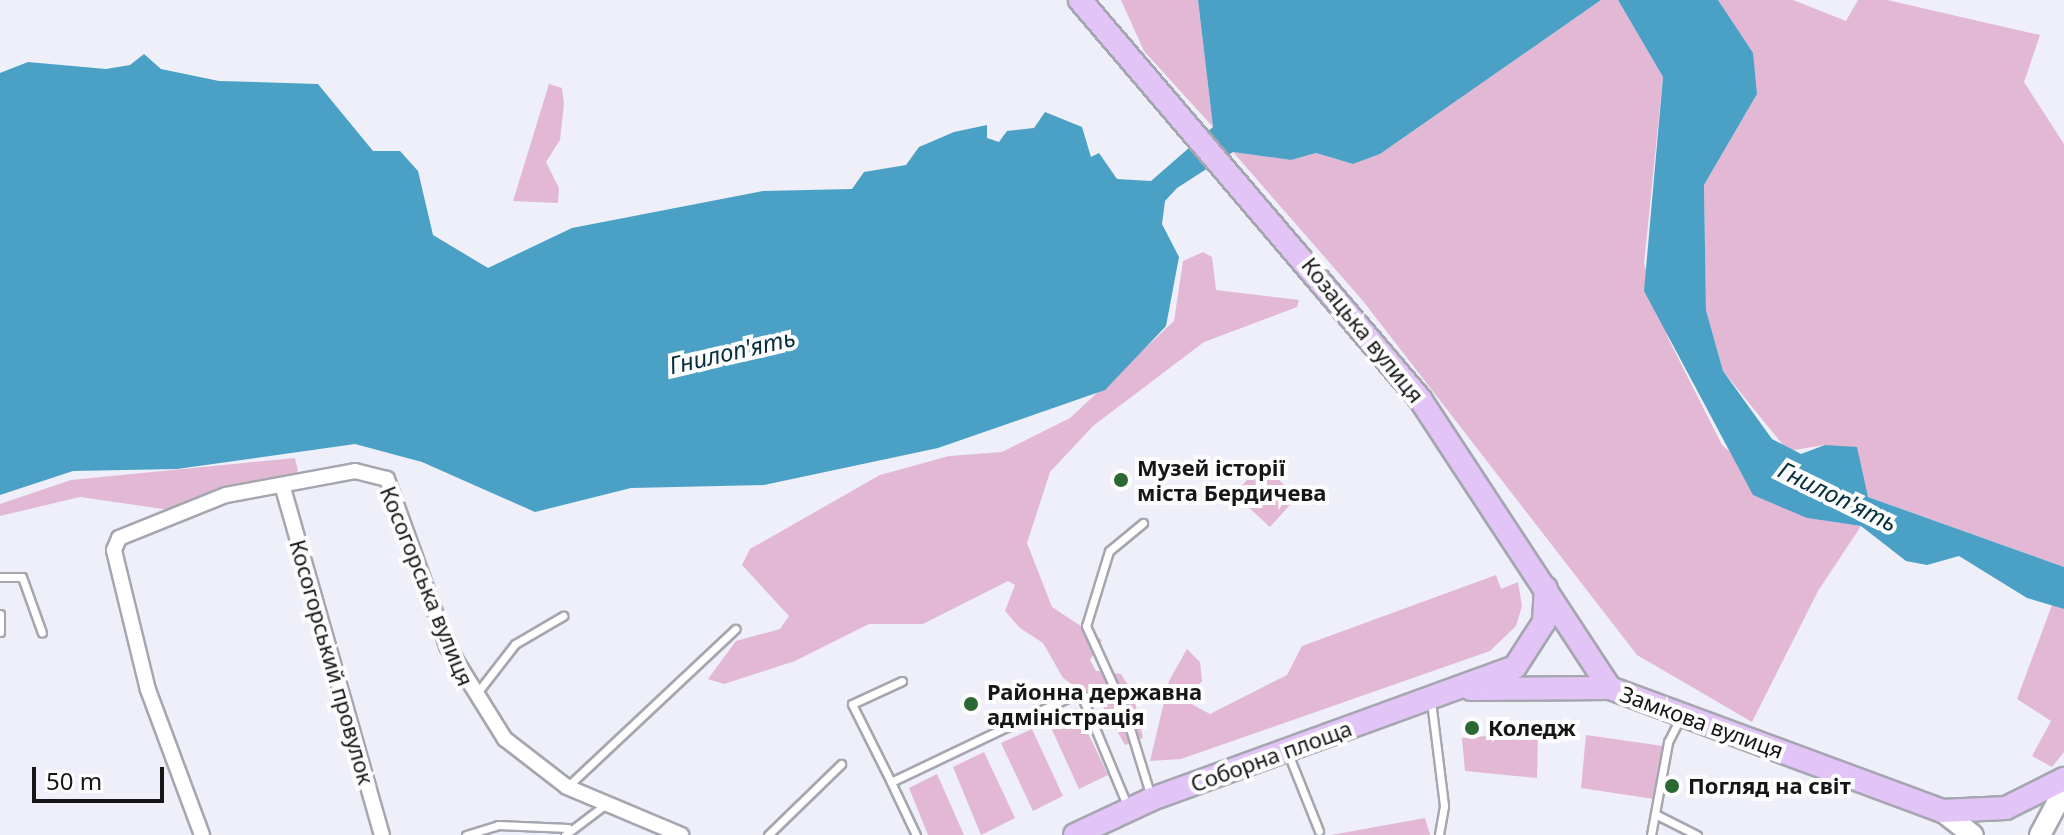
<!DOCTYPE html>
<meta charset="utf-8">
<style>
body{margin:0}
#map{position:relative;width:2064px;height:835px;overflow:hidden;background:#eeeff9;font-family:"Noto Sans",sans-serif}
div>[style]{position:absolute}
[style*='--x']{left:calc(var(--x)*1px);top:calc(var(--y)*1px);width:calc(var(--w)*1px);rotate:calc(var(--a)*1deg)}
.green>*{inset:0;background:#e2b8d5}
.water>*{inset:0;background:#4ba1c5}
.roads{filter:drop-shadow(2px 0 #a5a6af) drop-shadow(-2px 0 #a5a6af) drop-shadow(0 2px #a5a6af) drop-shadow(0 -2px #a5a6af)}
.lane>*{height:7px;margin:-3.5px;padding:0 3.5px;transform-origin:3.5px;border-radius:3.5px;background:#fff}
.street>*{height:14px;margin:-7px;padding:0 7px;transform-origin:7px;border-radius:7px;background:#fff}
.secondary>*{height:20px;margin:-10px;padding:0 10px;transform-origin:10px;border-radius:10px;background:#fff}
.primary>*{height:22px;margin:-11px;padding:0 11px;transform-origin:11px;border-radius:11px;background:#e2c4f7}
.dots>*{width:22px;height:22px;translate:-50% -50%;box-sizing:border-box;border:4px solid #fdfdfd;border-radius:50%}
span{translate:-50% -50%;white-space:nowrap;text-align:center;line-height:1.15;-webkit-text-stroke:8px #fdfdfd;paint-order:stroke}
.street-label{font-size:22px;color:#161619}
.poi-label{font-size:22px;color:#161619;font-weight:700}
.left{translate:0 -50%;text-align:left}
.water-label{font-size:24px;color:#062f3e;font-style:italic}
.scale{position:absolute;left:32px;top:767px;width:132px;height:36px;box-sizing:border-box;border:4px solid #161619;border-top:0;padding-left:10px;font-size:24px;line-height:28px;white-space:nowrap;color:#161619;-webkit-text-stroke:6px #fdfdfd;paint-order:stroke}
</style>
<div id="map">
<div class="green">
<i style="clip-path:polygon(1121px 0,1198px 0,1213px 127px,1144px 51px)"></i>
<i style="clip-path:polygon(1601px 0,1618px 0,1663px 77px,1644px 264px,1668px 338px,1722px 445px,1807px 518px,1861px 526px,1818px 591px,1752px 722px,1637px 655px,1363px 301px,1233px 152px,1291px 160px,1316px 153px,1353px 164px,1380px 154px)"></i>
<i style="clip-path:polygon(1718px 0,1793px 0,1846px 21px,1858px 0,1887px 0,2040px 35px,2024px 82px,2064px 144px,2064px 567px,1868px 497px,1825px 445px,1788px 451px,1723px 371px,1706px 310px,1704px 185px,1757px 94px)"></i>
<i style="clip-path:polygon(549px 84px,562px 88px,564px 104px,560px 140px,546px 162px,559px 188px,558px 203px,513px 201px)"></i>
<i style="clip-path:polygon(1203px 252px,1212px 257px,1216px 290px,1299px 300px,1297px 307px,1204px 342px,1093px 426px,1050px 472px,1027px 543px,1052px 607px,1102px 640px,1090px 660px,1096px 671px,1121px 674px,1133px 693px,1143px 738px,1125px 745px,1102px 705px,1063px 678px,1043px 643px,1020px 628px,1005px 611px,1015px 585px,1008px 581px,923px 624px,869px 624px,795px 661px,724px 684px,708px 679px,736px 641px,780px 629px,789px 616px,742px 565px,750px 549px,880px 475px,949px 456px,1002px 452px,1070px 418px,1174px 321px,1183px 261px)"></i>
<i style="clip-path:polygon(295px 458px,298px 471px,283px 482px,217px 488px,170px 510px,80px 497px,0 516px,0 504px,71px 480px)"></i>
<i style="clip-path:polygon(1262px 464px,1297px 497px,1270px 527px,1234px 494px)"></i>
<i style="clip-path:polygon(1496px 575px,1501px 589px,1518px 582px,1522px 606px,1516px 626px,1490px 651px,1181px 759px,1150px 761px,1169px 681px,1187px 649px,1200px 662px,1202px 681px,1189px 695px,1193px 705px,1210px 714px,1287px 675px,1302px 646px)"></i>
<i style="clip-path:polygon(2052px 605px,2064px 609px,2064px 752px,2052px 767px,2032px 756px,2051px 721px,2017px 699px)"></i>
<i style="clip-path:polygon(1076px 708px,1108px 775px,1079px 789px,1048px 721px)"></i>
<i style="clip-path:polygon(1032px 729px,1063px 796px,1033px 811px,1001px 743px)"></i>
<i style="clip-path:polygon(1538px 732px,1537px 778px,1465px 771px,1462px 738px)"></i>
<i style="clip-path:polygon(1586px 735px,1663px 746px,1654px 799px,1581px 788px)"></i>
<i style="clip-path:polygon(984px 752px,1015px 818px,981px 835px,953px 767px)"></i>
<i style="clip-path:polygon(937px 774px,964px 835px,928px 835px,909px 788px)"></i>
<i style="clip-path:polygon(1425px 818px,1430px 835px,1331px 835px)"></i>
</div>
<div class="water">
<i style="clip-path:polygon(1198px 0,1601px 0,1380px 154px,1353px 164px,1316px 153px,1291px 160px,1233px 152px,1177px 188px,1165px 201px,1162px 224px,1179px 257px,1166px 326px,1105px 390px,938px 448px,764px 485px,631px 488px,535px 512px,422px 462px,355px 444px,177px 469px,73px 471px,0 495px,0 73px,28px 62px,106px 69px,130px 65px,144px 54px,161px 69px,219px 81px,318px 84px,373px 151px,400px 151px,418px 171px,433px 235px,488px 268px,572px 228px,763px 191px,852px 189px,864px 172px,906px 165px,919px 147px,954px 132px,987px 125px,987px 138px,999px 142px,1007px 131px,1034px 128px,1045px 112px,1082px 127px,1091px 157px,1099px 153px,1117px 179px,1151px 181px,1213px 127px)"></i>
<i style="clip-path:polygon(1618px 0,1718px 0,1753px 53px,1757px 94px,1704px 185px,1706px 310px,1723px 371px,1772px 439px,1801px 454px,1825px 445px,1857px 447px,1868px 497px,2064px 567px,2064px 609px,2027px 598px,1959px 556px,1927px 565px,1906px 561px,1861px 526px,1807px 518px,1753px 495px,1644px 291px,1663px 77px)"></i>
</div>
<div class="roads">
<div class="lane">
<i style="--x:1143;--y:523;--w:44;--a:140.5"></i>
<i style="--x:1109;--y:551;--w:78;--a:107"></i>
<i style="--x:1086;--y:626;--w:91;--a:65.4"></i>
<i style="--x:1124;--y:709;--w:92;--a:72.9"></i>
<i style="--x:0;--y:577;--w:22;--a:0"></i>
<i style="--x:22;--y:577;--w:59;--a:70.3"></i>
<i style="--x:0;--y:614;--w:18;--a:90"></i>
<i style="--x:477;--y:693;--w:62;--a:-52.2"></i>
<i style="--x:515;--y:644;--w:56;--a:-30.3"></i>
<i style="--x:1431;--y:701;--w:106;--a:82.9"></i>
<i style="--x:1444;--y:806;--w:29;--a:100"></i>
<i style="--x:1287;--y:751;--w:86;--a:68.2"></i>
<i style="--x:891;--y:782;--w:87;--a:-116.6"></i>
<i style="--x:852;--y:704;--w:55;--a:-24.7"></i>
<i style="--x:567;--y:787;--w:231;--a:-43.2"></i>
<i style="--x:1655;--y:814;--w:47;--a:26.6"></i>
<i style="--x:466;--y:835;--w:34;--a:-17"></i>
<i style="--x:498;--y:825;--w:70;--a:2.5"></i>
<i style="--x:565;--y:835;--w:51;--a:-37.1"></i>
<i style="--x:768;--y:835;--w:102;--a:-44.2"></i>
<i style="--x:916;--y:835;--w:59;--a:-115.3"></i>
<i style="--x:891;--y:782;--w:209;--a:-25.5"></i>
<i style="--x:1080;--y:692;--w:122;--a:67.4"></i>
<i style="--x:1651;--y:835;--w:95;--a:-79.6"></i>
<i style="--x:1668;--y:742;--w:29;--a:-63"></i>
</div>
<div class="street">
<i style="--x:283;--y:488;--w:361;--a:74.1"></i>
<i style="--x:202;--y:835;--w:155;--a:-110.4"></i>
<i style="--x:148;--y:690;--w:144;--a:-103.7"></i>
<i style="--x:114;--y:550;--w:13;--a:-67"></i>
<i style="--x:119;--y:538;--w:115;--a:-21.9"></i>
<i style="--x:226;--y:495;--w:131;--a:-10.5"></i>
<i style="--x:355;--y:471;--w:33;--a:14"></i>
<i style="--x:387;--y:479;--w:177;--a:70.2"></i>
<i style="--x:447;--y:646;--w:110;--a:58.1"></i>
<i style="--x:505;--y:739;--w:78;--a:37.7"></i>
<i style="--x:567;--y:787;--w:124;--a:22.8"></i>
</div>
<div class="secondary">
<i style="--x:1942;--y:811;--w:39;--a:38"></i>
<i style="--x:2040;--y:835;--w:51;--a:-61.9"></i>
</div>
<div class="primary">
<i style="--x:1080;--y:0;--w:524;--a:49.56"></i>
<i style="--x:1420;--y:399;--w:346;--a:56.7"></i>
<i style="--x:1471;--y:689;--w:139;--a:-0.4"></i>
<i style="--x:1610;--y:688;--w:354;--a:20.3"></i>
<i style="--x:1942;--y:811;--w:64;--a:-2.7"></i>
<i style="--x:2006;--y:808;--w:65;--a:-26.6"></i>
<i style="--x:1075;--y:835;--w:85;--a:-25.1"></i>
<i style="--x:1152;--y:799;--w:386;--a:-20"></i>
<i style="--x:1515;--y:667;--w:54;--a:-57.2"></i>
<i style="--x:1544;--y:622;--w:34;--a:-87"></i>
</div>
</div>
<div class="dots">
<i style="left:1121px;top:480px;background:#2a6932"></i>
<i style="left:971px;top:704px;background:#2a6932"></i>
<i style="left:1472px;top:728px;background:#2a6932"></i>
<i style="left:1672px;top:786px;background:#2a6932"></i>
</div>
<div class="street-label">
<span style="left:1363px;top:330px;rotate:51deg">Козацька вулиця</span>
<span style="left:427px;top:586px;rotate:68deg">Косогорська вулиця</span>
<span style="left:332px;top:662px;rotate:74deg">Косогорський провулок</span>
<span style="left:1702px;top:722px;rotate:20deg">Замкова вулиця</span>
<span style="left:1271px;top:756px;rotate:-20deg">Соборна площа</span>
</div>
<div class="poi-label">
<span class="left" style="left:1137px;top:480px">Музей історії<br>міста Бердичева</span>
<span class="left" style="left:987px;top:704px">Районна державна<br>адміністрація</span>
<span class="left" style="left:1488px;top:728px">Коледж</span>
<span class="left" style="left:1688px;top:786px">Погляд на світ</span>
</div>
<div class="water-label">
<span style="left:732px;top:351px;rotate:-13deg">Гнилоп'ять</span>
<span style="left:1838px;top:496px;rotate:26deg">Гнилоп'ять</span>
</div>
<div class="scale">50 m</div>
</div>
